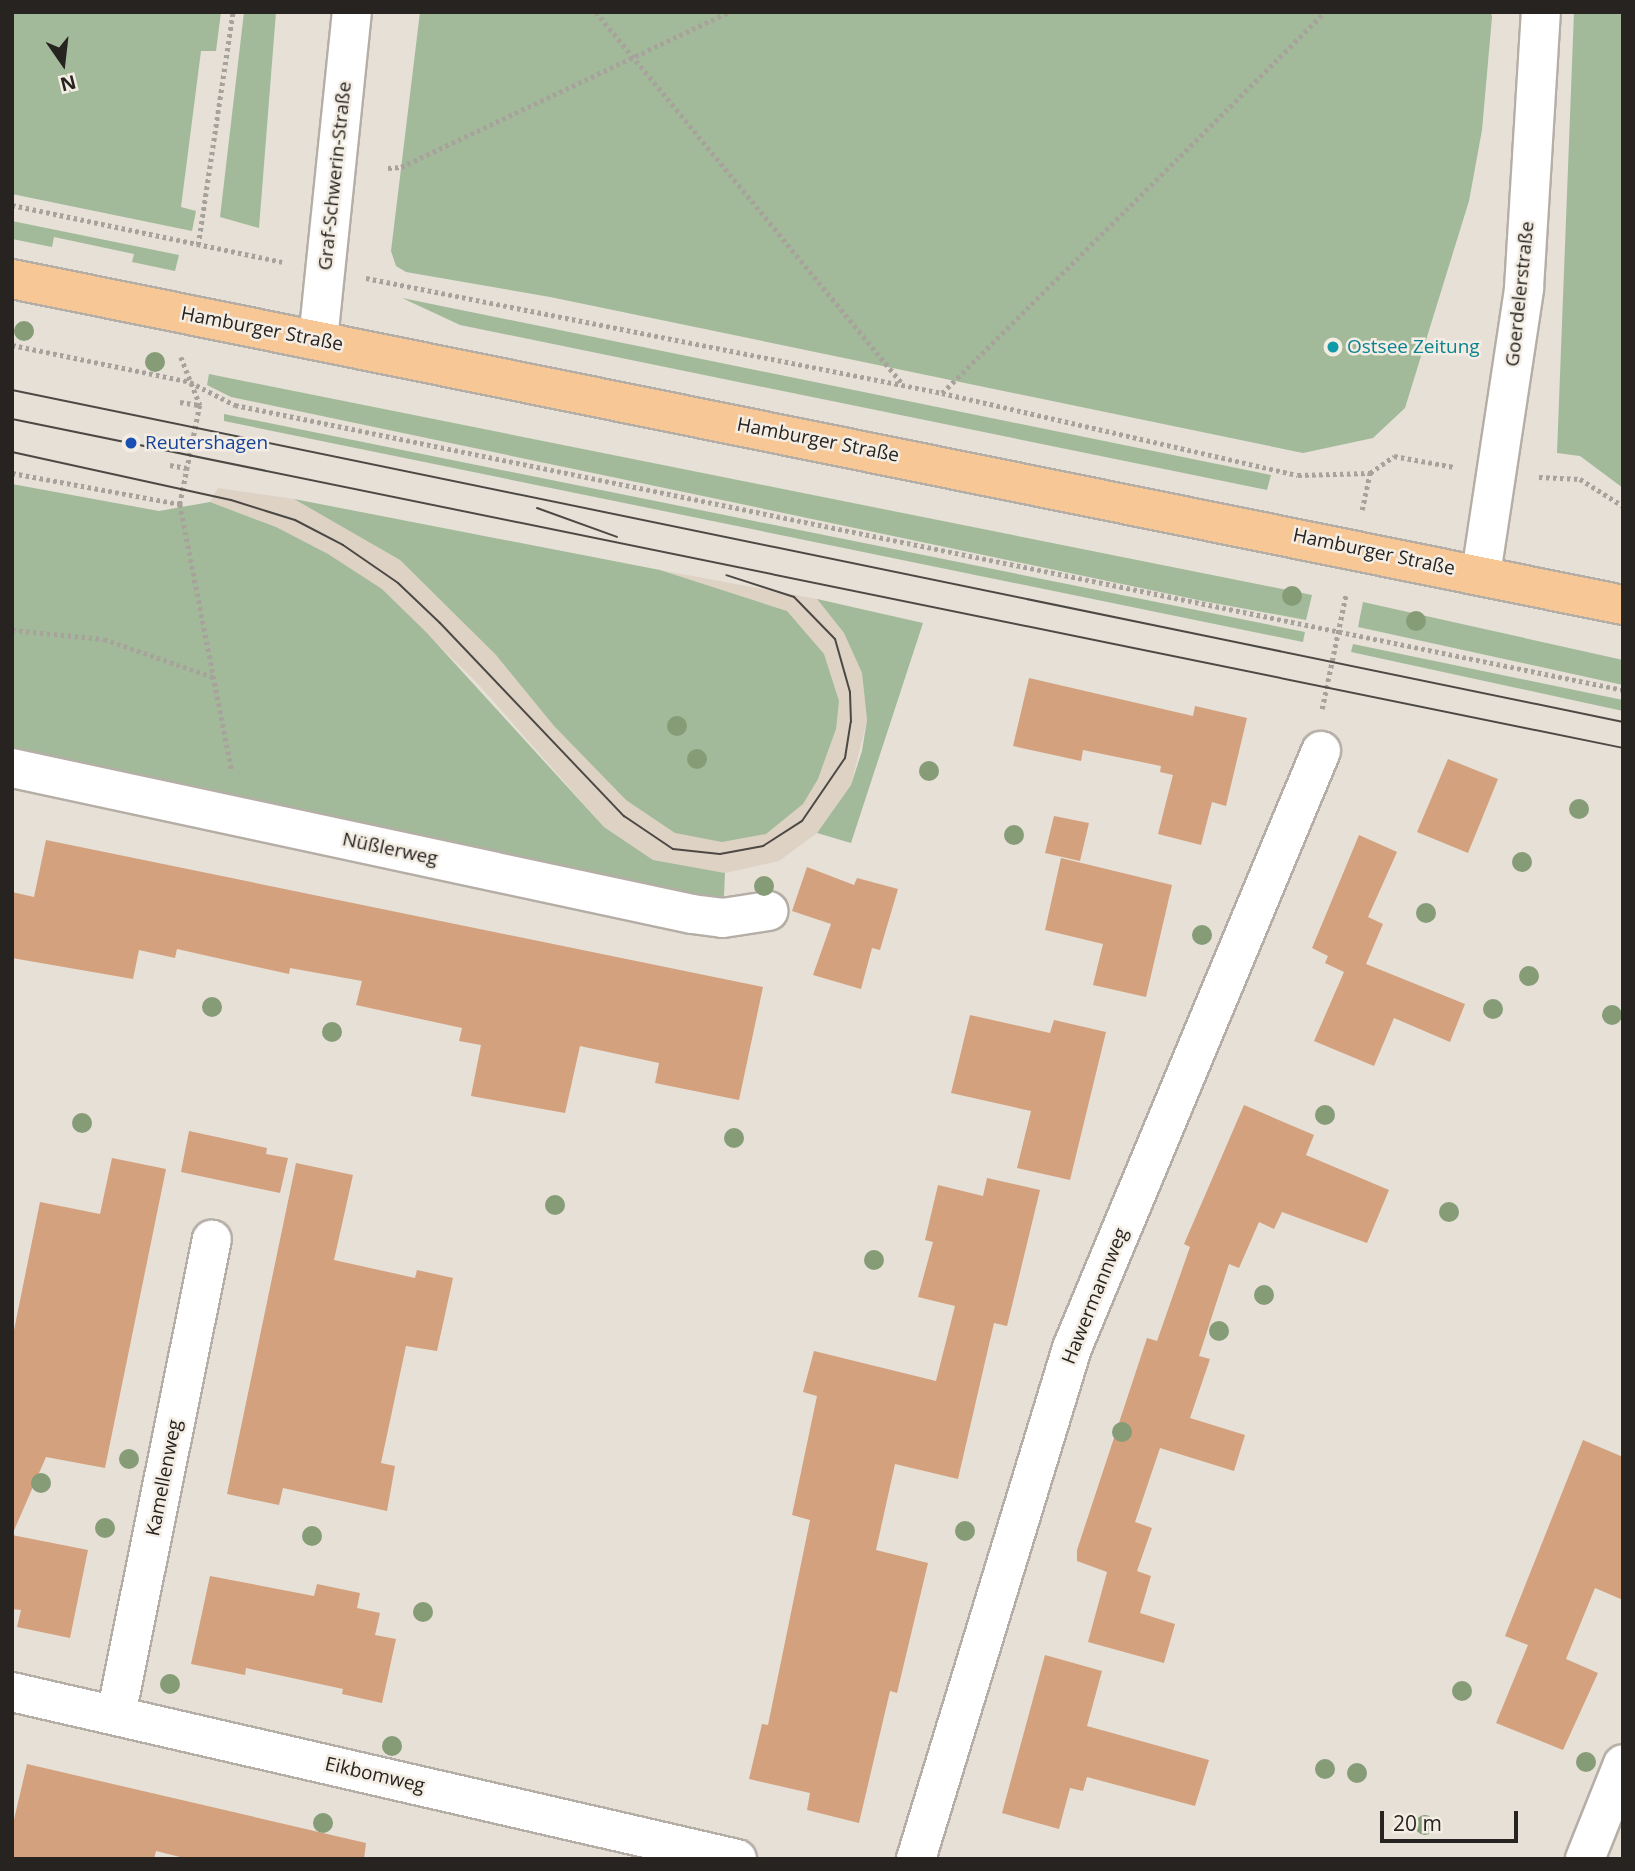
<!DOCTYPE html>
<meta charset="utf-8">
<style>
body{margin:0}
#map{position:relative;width:1635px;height:1871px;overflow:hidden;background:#e6e0d7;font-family:"Open Sans",sans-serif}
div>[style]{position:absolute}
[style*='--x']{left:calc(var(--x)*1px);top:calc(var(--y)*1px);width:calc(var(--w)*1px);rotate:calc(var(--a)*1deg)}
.built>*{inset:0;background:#ddd2c4}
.green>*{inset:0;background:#a2ba9a}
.building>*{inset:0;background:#d3a17e}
.path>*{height:4.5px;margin-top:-2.25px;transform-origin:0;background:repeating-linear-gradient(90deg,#a7a29b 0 3.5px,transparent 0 7px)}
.roads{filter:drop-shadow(2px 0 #b5aea6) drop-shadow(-2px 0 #b5aea6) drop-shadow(0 2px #b5aea6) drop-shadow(0 -2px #b5aea6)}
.minor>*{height:38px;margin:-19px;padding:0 19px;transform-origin:19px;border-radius:19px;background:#fff}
.tertiary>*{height:38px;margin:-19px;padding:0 19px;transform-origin:19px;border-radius:19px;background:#fff}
.primary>*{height:38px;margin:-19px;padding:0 19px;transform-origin:19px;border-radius:19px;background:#f8c796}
.tram>*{height:2px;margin:-1px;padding:0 1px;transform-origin:1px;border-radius:1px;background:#4c4844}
.trees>*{width:20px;height:20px;margin:-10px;border-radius:50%;background:#869c76}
.dots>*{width:19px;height:19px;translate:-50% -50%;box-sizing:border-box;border:4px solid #f3ede4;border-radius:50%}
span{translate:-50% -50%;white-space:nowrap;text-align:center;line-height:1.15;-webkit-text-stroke:5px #f3ede4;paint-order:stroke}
.street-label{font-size:19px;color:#262320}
.culture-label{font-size:19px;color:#0d838f}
.left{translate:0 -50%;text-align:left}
.transit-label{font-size:19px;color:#164399}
.frame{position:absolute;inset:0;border:14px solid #262320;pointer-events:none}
.north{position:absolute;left:28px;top:28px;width:70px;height:70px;-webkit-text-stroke:5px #f3ede4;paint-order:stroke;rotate:166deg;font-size:19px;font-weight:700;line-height:28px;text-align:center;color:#262320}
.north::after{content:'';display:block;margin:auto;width:24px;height:32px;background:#262320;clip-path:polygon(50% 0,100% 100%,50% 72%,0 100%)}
.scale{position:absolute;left:1380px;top:1811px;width:138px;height:32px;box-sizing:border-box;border:4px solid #262320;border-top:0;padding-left:9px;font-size:21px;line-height:24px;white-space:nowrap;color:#262320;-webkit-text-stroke:5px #f3ede4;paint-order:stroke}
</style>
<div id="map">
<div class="built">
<i style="clip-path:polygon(218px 488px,294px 499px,400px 560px,496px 655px,554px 726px,626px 800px,818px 779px,836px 729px,787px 611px,660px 570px,817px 599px,844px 633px,862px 673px,867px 720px,851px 785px,817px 833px,779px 861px,725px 873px,653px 860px,604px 827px,478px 684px,382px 589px,276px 527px,210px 502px)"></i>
</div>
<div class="green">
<i style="clip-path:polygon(12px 12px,221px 12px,216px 51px,201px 51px,181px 207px,196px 211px,192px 231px,12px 194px)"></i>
<i style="clip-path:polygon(244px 12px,276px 12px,259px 228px,220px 217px)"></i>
<i style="clip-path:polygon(420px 12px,1491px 12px,1492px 17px,1482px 130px,1469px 201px,1405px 408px,1373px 438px,1303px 453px,550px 297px,406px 272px,396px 266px,391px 251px)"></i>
<i style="clip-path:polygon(1574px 12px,1623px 12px,1623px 488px,1580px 456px,1557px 453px)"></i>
<i style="clip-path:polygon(12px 221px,179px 255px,175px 271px,132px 262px,134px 254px,54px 237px,52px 247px,12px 239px)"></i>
<i style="clip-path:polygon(402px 298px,1271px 475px,1267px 490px,460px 325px)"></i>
<i style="clip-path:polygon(209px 374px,1312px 595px,1306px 620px,1203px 601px,231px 397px,207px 385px)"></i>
<i style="clip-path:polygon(224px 414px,1305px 632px,1303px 642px,224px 421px)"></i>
<i style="clip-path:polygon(12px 484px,159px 511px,210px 502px,276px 527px,328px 554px,382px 589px,427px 633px,604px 827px,653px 860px,725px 873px,723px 918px,12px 768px)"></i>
<i style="clip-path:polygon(294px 499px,660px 570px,787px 611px,824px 654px,839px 701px,836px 729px,818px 779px,803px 804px,766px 834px,722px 842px,675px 833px,626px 800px,554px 726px,496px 655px,400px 560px)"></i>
<i style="clip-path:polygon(817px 599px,923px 623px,851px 843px,817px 833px,851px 785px,862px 751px,867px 720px,862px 673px,844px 633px)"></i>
<i style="clip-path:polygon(1363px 602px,1623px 660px,1623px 685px,1358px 627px)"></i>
<i style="clip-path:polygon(1353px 644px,1623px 700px,1623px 711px,1351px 652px)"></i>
</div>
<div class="building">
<i style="clip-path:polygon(1029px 678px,1193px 716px,1195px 706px,1247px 718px,1226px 806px,1212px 802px,1201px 845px,1158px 834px,1173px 775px,1160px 772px,1161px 766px,1083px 750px,1081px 761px,1013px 746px)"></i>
<i style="clip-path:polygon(1448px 759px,1498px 779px,1468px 853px,1417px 832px)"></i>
<i style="clip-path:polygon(1054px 816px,1089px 823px,1080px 861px,1045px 853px)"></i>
<i style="clip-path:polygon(1359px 835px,1397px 852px,1368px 917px,1383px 924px,1366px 964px,1465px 1004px,1450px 1042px,1394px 1018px,1374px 1066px,1314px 1041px,1344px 972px,1325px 963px,1328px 956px,1312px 948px)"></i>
<i style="clip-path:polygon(46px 840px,763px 987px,739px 1100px,655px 1083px,659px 1063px,580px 1046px,565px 1113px,471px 1096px,481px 1045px,459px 1041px,462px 1028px,356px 1005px,362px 981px,290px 968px,289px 974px,177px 949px,175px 958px,139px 950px,133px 979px,12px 958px,12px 892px,34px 897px)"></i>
<i style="clip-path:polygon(1061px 858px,1172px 885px,1146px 997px,1093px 985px,1103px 944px,1045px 930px)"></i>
<i style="clip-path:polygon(807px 867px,854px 885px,857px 878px,898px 889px,880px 950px,872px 948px,861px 989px,813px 975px,831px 924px,792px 911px)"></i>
<i style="clip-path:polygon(970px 1015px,1050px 1033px,1054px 1020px,1106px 1032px,1070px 1180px,1017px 1168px,1031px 1111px,951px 1093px)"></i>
<i style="clip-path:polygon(1244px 1105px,1314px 1135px,1306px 1155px,1389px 1190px,1367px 1243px,1282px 1212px,1274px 1229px,1259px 1222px,1239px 1268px,1229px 1264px,1199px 1356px,1210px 1359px,1190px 1418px,1245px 1435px,1234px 1471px,1160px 1448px,1135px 1522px,1152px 1528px,1137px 1571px,1151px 1576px,1140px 1613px,1175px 1624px,1164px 1663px,1088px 1642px,1107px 1572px,1077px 1561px,1077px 1550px,1147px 1338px,1157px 1341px,1190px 1247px,1184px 1244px)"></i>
<i style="clip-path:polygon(189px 1131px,267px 1148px,266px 1154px,288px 1158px,280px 1193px,181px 1172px)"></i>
<i style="clip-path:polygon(112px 1158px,166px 1169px,105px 1468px,46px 1457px,12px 1535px,12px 1340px,40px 1202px,100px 1214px)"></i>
<i style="clip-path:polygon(296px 1163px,353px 1175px,334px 1260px,415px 1278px,417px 1270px,453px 1278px,437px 1351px,406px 1346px,381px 1463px,395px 1466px,387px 1511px,283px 1488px,279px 1505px,227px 1494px)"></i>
<i style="clip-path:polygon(987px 1178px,1040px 1190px,1007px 1326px,994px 1323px,958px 1479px,895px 1464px,876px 1550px,928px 1563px,897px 1693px,890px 1691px,859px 1823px,807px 1810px,810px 1793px,749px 1779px,762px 1724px,768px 1725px,810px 1520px,792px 1515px,817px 1396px,803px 1392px,814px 1351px,936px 1381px,955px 1306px,918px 1297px,933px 1242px,925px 1240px,938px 1185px,983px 1196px)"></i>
<i style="clip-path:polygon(1583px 1440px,1623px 1457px,1623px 1600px,1595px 1588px,1566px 1659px,1598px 1673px,1563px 1750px,1496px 1723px,1528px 1645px,1505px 1636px)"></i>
<i style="clip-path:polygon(12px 1535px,88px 1550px,70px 1638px,17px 1627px,21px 1610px,12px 1609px)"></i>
<i style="clip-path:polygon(210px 1576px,314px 1596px,317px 1584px,360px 1593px,357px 1608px,380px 1613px,375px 1635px,396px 1639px,382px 1703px,342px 1694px,343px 1689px,246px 1668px,245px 1675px,191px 1664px)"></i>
<i style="clip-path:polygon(1045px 1655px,1102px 1671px,1087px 1726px,1209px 1760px,1195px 1806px,1087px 1777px,1083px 1791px,1070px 1788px,1059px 1829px,1002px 1813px)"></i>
<i style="clip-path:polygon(27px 1764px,366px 1843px,364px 1859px,188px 1859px,156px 1851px,154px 1859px,12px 1859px,12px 1828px)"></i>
</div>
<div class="path">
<i style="--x:596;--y:12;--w:483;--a:50.5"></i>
<i style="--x:388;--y:168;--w:13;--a:-4"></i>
<i style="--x:401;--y:167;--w:363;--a:-25.3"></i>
<i style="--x:12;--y:205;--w:276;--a:11.9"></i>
<i style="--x:198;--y:245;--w:236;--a:-81.5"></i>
<i style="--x:366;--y:278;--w:587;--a:11.29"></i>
<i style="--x:942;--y:393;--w:365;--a:13"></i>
<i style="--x:1298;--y:475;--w:72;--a:-1.6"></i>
<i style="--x:1370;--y:473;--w:29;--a:-35"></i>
<i style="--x:1394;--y:456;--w:61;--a:10.4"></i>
<i style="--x:12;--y:345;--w:182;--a:11.7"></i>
<i style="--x:190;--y:382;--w:51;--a:27.1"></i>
<i style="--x:235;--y:405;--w:1417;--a:11.6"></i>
<i style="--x:181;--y:357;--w:52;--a:68.4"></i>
<i style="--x:200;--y:405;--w:101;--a:101.4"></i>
<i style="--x:180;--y:504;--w:273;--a:79"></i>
<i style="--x:942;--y:393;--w:540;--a:-44.85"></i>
<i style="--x:180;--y:402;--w:19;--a:9"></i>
<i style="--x:170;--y:465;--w:17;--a:10"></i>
<i style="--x:12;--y:473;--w:171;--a:10.5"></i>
<i style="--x:1539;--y:477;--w:41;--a:2.8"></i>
<i style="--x:1580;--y:479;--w:51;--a:32.1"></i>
<i style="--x:1362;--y:510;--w:38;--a:-78"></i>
<i style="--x:12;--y:630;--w:92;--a:5.6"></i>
<i style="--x:104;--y:639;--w:115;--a:19.2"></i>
<i style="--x:1322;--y:709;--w:117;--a:-78.2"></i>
</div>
<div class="roads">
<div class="minor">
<i style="--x:318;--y:340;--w:330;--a:-84.1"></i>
<i style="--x:12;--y:768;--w:695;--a:12.12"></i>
<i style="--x:692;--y:914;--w:31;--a:7"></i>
<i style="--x:723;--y:918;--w:46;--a:-8.8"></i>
<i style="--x:12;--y:1692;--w:744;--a:12.97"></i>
<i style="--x:116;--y:1715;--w:485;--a:-78.6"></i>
<i style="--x:916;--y:1859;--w:534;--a:-73.02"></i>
<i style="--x:1072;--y:1348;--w:647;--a:-67.36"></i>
<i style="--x:1585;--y:1859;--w:102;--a:-68.2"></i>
</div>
<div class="tertiary">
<i style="--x:1481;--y:574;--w:289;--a:-81.4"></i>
<i style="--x:1524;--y:288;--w:277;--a:-86.5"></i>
</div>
<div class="primary">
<i style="--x:12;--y:279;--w:1644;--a:11.44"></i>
</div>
</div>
<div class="tram">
<i style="--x:12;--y:390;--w:1645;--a:11.64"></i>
<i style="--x:12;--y:419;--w:1644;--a:11.54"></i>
<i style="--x:12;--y:452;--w:224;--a:12.4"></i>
<i style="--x:231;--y:500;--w:67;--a:17.4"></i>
<i style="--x:295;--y:520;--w:54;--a:27.5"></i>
<i style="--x:343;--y:545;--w:67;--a:34.6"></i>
<i style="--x:398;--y:583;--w:58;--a:43.6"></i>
<i style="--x:440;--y:623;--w:267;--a:46.4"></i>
<i style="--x:624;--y:816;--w:59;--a:34"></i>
<i style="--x:673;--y:849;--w:47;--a:6.1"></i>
<i style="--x:720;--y:854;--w:44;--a:-10.5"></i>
<i style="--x:763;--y:846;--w:46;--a:-32.7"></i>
<i style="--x:802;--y:821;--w:76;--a:-55.7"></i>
<i style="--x:845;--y:758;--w:36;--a:-81"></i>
<i style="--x:851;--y:722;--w:30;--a:-92"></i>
<i style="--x:850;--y:692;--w:55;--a:-105.8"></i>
<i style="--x:835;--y:639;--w:59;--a:-134.3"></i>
<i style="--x:794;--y:597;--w:71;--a:-162.1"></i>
<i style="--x:537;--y:508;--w:85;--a:19.9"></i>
</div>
<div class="trees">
<i style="left:24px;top:331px"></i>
<i style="left:155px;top:362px"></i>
<i style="left:1292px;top:596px"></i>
<i style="left:1416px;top:621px"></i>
<i style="left:677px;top:726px"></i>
<i style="left:697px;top:759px"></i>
<i style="left:929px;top:771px"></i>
<i style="left:1579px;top:809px"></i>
<i style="left:1014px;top:835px"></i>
<i style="left:1522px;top:862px"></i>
<i style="left:764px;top:886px"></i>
<i style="left:1426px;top:913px"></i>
<i style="left:1202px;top:935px"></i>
<i style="left:1529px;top:976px"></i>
<i style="left:212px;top:1007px"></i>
<i style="left:1493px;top:1009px"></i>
<i style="left:1612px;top:1015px"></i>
<i style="left:332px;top:1032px"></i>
<i style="left:1325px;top:1115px"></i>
<i style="left:82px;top:1123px"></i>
<i style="left:734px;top:1138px"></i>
<i style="left:555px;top:1205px"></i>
<i style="left:1449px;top:1212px"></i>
<i style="left:874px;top:1260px"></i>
<i style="left:1264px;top:1295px"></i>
<i style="left:1219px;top:1331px"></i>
<i style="left:1122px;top:1432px"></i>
<i style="left:129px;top:1459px"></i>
<i style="left:41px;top:1483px"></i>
<i style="left:105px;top:1528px"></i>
<i style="left:965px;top:1531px"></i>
<i style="left:312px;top:1536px"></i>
<i style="left:423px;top:1612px"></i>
<i style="left:170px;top:1684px"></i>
<i style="left:1462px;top:1691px"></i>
<i style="left:392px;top:1746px"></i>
<i style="left:1586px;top:1762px"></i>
<i style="left:1325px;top:1769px"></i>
<i style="left:1357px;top:1773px"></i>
<i style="left:323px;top:1823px"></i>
<i style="left:1425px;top:1825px"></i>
</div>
<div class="dots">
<i style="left:1333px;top:347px;background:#0f9aa8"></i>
<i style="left:131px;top:443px;background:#1a4fb4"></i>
</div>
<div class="street-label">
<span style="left:335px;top:176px;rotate:-84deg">Graf-Schwerin-Straße</span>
<span style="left:1520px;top:294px;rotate:-84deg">Goerdelerstraße</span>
<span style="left:262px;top:329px;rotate:11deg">Hamburger Straße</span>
<span style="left:818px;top:440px;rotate:11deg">Hamburger Straße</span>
<span style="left:1374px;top:552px;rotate:12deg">Hamburger Straße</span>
<span style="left:390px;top:849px;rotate:12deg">Nüßlerweg</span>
<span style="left:1095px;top:1296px;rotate:-68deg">Hawermannweg</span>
<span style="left:164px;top:1478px;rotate:-79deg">Kamellenweg</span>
<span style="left:375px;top:1775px;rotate:13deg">Eikbomweg</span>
</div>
<div class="culture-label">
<span class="left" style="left:1347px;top:347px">Ostsee Zeitung</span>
</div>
<div class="transit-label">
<span class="left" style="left:145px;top:443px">Reutershagen</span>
</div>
<div class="frame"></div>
<div class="north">N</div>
<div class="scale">20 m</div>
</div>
